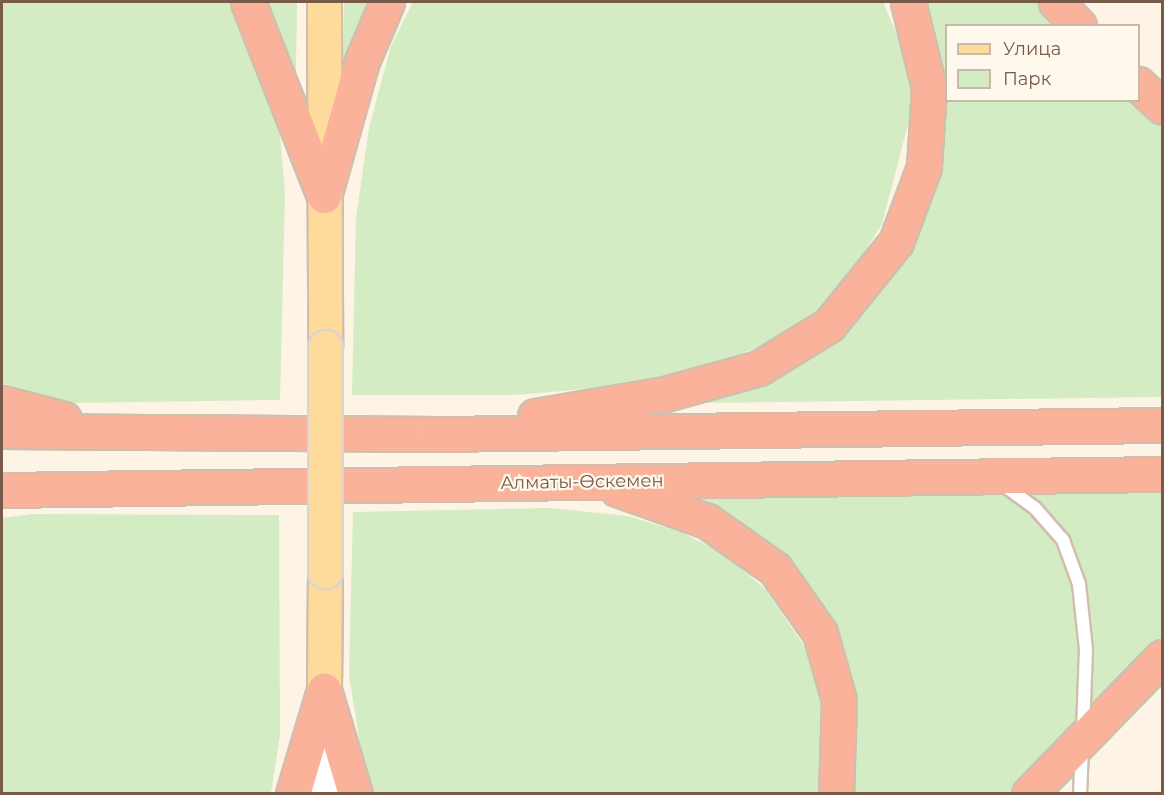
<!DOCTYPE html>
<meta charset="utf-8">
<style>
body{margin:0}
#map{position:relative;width:1164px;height:795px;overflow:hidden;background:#fdf4e5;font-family:Montserrat,sans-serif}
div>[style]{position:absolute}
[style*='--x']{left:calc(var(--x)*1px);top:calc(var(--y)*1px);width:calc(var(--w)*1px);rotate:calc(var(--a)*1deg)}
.green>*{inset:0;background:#d3ecc3}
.roads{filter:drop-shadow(2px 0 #d1bead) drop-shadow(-2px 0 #d1bead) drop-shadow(0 2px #d1bead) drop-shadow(0 -2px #d1bead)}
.service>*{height:12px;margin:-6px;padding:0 6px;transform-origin:6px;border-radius:6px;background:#fff}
.secondary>*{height:33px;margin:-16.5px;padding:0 16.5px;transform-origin:16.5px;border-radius:16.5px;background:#fff}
.primary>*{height:33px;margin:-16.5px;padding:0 16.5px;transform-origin:16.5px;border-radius:16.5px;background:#feda9b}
.motorway>*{height:33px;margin:-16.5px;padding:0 16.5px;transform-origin:16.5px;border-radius:16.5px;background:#fab39a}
.bridges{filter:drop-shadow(2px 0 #dcd4d0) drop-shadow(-2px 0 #dcd4d0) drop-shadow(0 2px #dcd4d0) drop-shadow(0 -2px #dcd4d0)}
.primary-bridge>*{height:33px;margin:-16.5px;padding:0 16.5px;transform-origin:16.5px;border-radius:16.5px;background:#feda9b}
span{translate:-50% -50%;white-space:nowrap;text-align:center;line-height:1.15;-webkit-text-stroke:4.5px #fff8ec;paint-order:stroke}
.street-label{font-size:18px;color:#775a49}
.frame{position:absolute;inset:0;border:3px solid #775a49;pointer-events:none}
.legend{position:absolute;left:945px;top:24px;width:195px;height:78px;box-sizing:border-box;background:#fff8ec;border:2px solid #c9b9ab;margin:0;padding:8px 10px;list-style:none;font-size:18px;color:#775a49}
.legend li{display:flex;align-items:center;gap:12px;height:30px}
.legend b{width:30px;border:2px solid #c9b9ab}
</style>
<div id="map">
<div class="green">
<i style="clip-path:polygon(2px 2px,237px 2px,278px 111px,285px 193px,280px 400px,70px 403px,2px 387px)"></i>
<i style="clip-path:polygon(264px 2px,297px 2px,296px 73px)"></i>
<i style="clip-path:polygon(344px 2px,372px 2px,344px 57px)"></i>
<i style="clip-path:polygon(413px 2px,883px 2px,907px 58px,912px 109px,882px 224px,848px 278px,798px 332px,669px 382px,515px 395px,352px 395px,356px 218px,369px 128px,391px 46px)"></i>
<i style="clip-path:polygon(919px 2px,1055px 2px,1079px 25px,946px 26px,946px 100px,1138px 100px,1162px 108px,1162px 397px,699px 403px,788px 370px,854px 315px,909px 248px)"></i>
<i style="clip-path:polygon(1162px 493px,1162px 639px,1013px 793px,847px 793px,854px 762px,846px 671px,828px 610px,771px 548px,676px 496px)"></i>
<i style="clip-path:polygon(549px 508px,628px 516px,681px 532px,724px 554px,766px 590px,806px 649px,826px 701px,825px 793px,368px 793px,349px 675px,353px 512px)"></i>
<i style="clip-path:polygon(32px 514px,279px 515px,280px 735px,271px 793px,2px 793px,2px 518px)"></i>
</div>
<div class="roads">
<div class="service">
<i style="--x:1002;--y:484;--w:41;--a:36"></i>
<i style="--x:1035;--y:508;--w:43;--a:48.8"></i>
<i style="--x:1063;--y:540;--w:47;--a:70"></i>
<i style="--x:1079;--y:584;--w:65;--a:83.9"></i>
<i style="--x:1086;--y:649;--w:80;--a:92.1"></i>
<i style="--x:1080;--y:794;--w:44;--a:-87.4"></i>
</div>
<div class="secondary">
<i style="--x:324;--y:794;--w:92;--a:-90"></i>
</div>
<div class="primary">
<i style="--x:324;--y:2;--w:345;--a:89.8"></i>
<i style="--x:324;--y:690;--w:119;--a:-89.5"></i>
</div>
<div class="motorway">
<i style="--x:248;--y:2;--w:208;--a:68.6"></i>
<i style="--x:1056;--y:2;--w:33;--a:46"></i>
<i style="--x:1138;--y:84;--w:33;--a:43"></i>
<i style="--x:324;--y:196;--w:140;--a:-74.3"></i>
<i style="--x:362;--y:61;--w:64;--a:-67"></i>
<i style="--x:2;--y:403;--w:64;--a:14.5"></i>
<i style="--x:535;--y:416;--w:132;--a:-9.6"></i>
<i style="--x:665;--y:394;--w:98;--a:-15.5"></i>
<i style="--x:759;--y:368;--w:82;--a:-31.6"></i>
<i style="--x:829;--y:325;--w:107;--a:-51.1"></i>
<i style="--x:896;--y:242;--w:80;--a:-69.5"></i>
<i style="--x:924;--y:167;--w:79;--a:-86.4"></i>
<i style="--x:929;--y:88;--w:89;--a:-103.7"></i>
<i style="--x:2;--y:431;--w:434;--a:0.4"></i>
<i style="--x:436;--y:434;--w:726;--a:-0.71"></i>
<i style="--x:617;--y:489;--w:96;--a:19.6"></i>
<i style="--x:707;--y:521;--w:83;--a:35.2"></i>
<i style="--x:775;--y:569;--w:78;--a:54.9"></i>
<i style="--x:820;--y:633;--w:70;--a:74.2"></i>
<i style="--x:839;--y:700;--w:94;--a:91.8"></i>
<i style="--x:2;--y:490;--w:1160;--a:-0.79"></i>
<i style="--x:324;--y:690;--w:109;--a:73.4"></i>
<i style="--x:293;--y:794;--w:109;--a:-73.4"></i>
<i style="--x:1029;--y:794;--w:191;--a:-45.8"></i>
</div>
</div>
<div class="bridges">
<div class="primary-bridge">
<i style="--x:325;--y:571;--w:224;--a:-90"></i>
</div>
</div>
<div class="street-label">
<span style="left:582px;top:482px;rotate:-1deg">Алматы-Өскемен</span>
</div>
<div class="frame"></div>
<ul class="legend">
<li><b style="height:8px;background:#feda9b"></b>Улица</li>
<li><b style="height:16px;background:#d3ecc3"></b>Парк</li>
</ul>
</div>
